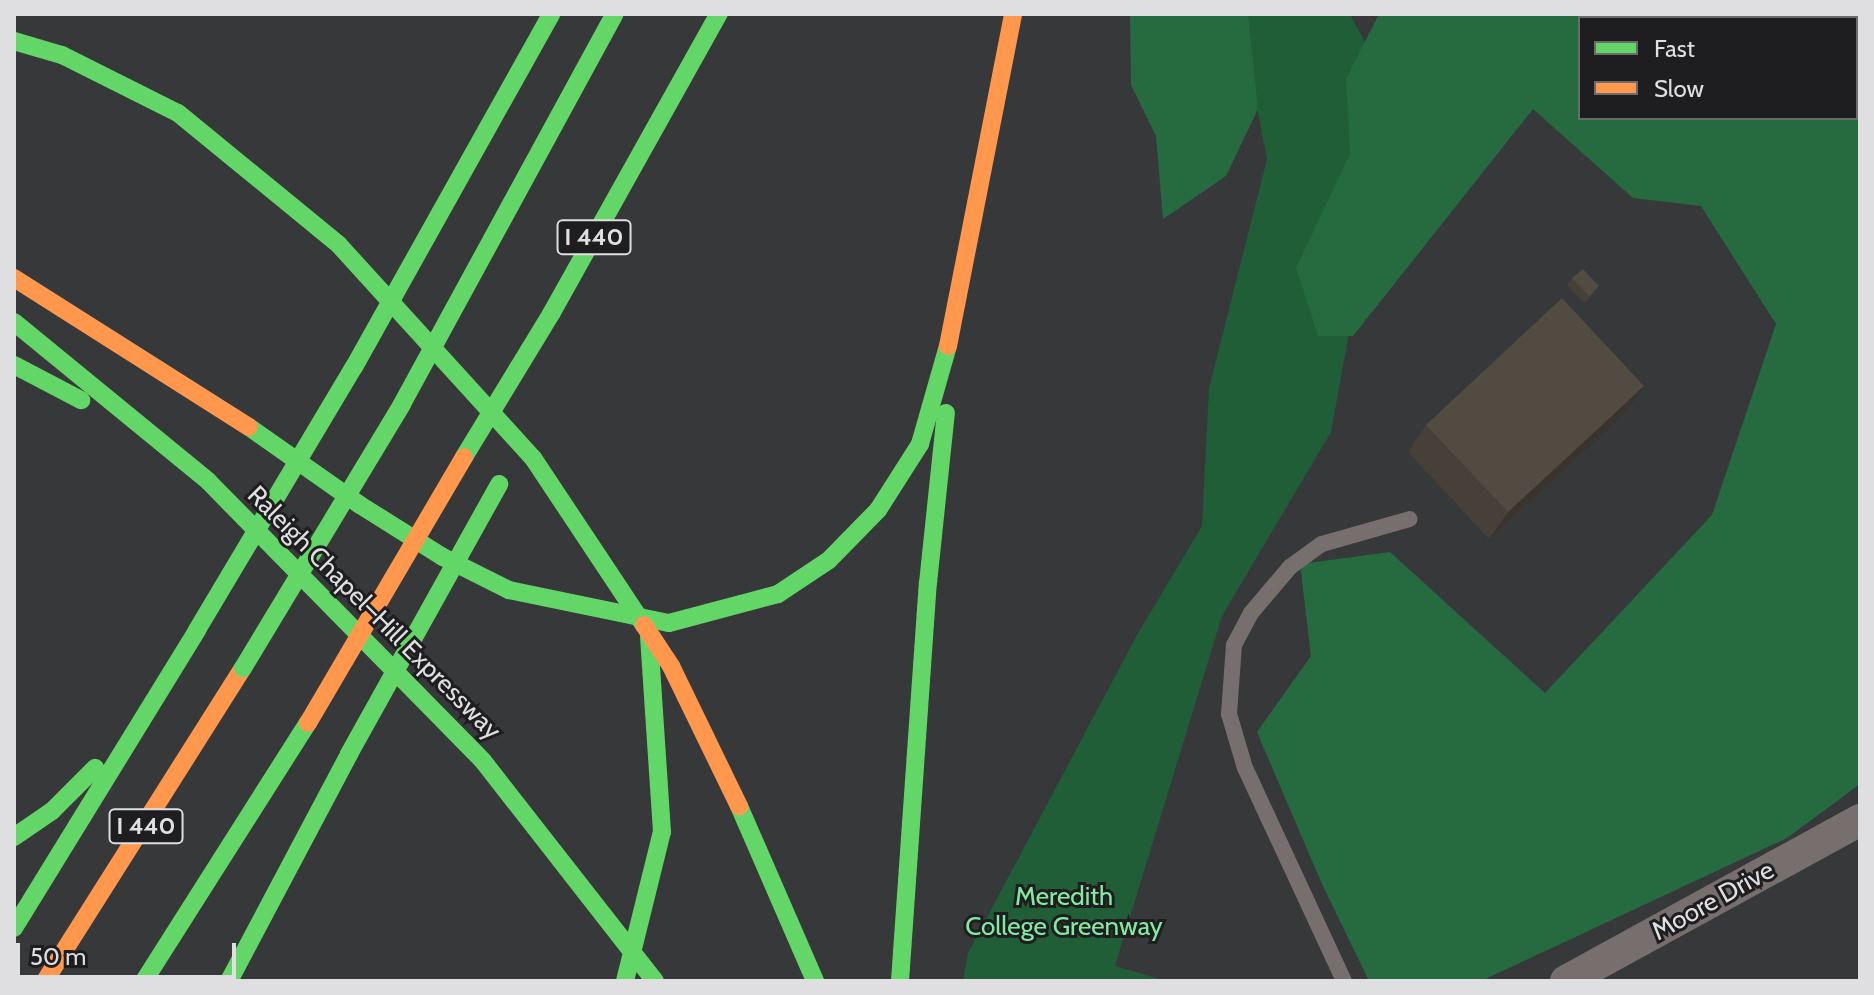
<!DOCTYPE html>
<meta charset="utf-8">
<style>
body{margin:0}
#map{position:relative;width:1874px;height:995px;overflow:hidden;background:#37383a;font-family:Cabin,sans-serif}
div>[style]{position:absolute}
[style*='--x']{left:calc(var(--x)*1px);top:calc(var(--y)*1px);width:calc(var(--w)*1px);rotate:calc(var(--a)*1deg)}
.green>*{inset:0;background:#1f5e37}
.forest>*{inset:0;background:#266a40}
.lane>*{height:16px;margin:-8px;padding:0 8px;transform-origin:8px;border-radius:8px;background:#776e6e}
.street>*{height:32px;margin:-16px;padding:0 16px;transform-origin:16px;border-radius:16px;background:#776e6e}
.fast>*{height:18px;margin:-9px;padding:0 9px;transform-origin:9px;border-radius:9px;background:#63d668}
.slow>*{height:18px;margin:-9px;padding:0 9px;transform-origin:9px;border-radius:9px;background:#ff974d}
.fast-bridge>*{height:18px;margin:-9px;padding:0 9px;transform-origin:9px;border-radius:9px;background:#63d668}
.slow-bridge>*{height:18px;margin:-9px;padding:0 9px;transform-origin:9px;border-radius:9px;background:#ff974d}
.wall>*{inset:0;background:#464038}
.shaded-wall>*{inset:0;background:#39342e}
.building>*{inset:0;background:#514b41}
span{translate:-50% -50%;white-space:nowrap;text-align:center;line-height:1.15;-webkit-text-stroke:6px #1e1e20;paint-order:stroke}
.shield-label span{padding:2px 6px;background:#1e1e20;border:2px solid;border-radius:6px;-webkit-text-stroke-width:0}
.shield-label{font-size:24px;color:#dfdfe2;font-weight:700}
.street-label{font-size:26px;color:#dfdfe2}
.park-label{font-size:26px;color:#82e9a1}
.frame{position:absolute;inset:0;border:16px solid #dfdfe2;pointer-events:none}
.legend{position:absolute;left:1578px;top:16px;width:280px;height:104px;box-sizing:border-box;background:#1e1e20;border:2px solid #6b6b6e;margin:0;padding:10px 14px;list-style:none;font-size:24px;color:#dfdfe2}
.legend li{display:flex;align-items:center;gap:16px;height:40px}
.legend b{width:40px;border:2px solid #6b6b6e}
.scale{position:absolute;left:16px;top:943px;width:220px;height:36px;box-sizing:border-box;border:4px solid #dfdfe2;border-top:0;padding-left:10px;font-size:24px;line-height:28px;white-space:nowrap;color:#dfdfe2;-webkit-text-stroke:6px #1e1e20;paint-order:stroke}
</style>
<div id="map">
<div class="green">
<i style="clip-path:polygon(1239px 14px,1350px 14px,1373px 58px,1351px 322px,1331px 432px,1222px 616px,1115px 966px,1167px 981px,963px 981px,968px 953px,1137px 635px,1202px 526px,1209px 388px,1267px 159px)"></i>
</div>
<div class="forest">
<i style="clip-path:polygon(1130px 14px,1248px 14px,1258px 109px,1226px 176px,1163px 219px,1156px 136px,1131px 85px)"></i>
<i style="clip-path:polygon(evenodd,1379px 14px,1860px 14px,1860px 784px,1787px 838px,1481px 981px,1369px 981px,1322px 884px,1257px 732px,1311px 656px,1300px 564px,1390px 552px,1545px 693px,1712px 515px,1776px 324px,1701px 206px,1633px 198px,1533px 109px,1353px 336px,1318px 336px,1296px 268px,1350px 154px,1346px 79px,1379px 14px,1580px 18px,1856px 18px,1856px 118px,1580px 118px,1580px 18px)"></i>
</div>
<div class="lane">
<i style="--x:1344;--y:981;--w:235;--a:-114.9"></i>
<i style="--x:1245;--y:768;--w:56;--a:-106.5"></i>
<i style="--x:1229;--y:714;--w:69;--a:-85.9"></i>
<i style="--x:1234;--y:645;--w:36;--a:-62"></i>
<i style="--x:1251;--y:613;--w:60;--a:-49.7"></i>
<i style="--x:1290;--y:567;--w:39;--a:-36"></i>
<i style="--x:1322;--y:544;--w:91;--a:-15.9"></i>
</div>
<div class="street">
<i style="--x:1566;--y:981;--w:335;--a:-28.7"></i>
</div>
<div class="fast">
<i style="--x:14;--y:41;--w:50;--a:16.3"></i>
<i style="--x:62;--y:55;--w:130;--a:26.6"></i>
<i style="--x:14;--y:322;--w:251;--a:39.3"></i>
<i style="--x:208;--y:481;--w:392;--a:45.5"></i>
<i style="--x:483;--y:761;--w:279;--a:52"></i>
<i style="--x:14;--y:365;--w:76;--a:27.6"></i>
<i style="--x:354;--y:367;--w:404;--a:-60.8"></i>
<i style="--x:402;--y:404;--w:444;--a:-61.4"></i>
<i style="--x:249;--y:427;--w:136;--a:35.1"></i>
<i style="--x:360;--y:505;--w:98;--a:32.1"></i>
<i style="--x:443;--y:557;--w:74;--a:26.6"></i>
<i style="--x:509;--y:590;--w:163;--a:11.7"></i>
<i style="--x:669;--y:623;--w:113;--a:-14.9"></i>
<i style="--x:778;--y:594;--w:61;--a:-33.7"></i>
<i style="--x:829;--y:560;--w:70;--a:-45.6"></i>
<i style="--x:878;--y:510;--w:78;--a:-57.5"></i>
<i style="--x:920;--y:444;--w:102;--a:-74.1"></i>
<i style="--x:464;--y:457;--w:167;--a:-58.7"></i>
<i style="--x:551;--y:314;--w:344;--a:-60.8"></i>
<i style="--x:739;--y:806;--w:191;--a:66.5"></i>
<i style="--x:14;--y:837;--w:46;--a:-34.4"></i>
<i style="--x:52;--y:811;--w:61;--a:-45"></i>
<i style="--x:14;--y:928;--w:350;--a:-58.4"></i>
<i style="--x:144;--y:981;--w:306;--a:-57.6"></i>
<i style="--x:229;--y:981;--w:257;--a:-62.1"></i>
<i style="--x:900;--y:981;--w:399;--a:-86"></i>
<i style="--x:928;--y:583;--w:171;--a:-84"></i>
</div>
<div class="slow">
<i style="--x:14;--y:278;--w:278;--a:32.4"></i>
<i style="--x:948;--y:346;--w:338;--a:-78.9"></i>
<i style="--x:45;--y:981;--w:370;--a:-57.7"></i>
</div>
<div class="fast-bridge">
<i style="--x:178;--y:113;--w:208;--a:39.3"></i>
<i style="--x:339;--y:245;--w:288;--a:47.7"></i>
<i style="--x:533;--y:458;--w:201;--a:56.4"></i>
<i style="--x:197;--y:630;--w:306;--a:-59.2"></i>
<i style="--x:243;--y:668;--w:308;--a:-58.9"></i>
<i style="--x:349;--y:754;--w:309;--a:-60.9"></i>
<i style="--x:625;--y:981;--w:154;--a:-76.1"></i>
<i style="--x:662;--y:832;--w:195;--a:-93.8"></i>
</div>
<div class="slow-bridge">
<i style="--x:644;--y:625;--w:49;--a:56.6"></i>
<i style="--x:671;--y:666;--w:156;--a:64.1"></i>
<i style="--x:308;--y:723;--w:308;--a:-59.6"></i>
</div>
<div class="wall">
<i style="clip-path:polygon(1572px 278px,1594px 293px,1584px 303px,1567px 285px)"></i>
<i style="clip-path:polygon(1625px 413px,1489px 539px,1408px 452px,1426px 425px)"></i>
</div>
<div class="shaded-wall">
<i style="clip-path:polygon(1644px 386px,1625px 413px,1489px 539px,1508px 512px)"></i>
</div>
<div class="building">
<i style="clip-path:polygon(1583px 269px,1599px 286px,1589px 296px,1572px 278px)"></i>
<i style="clip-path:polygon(1562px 298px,1644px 386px,1508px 512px,1426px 425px)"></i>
</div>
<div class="shield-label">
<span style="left:594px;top:237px">I 440</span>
<span style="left:146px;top:826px">I 440</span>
</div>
<div class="street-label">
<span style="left:374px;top:613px;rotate:45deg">Raleigh Chapel–Hill Expressway</span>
<span style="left:1713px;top:901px;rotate:-29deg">Moore Drive</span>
</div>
<div class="park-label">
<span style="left:1064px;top:912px">Meredith<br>College Greenway</span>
</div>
<div class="frame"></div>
<ul class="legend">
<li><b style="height:10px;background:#63d668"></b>Fast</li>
<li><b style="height:10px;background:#ff974d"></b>Slow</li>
</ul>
<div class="scale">50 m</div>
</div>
